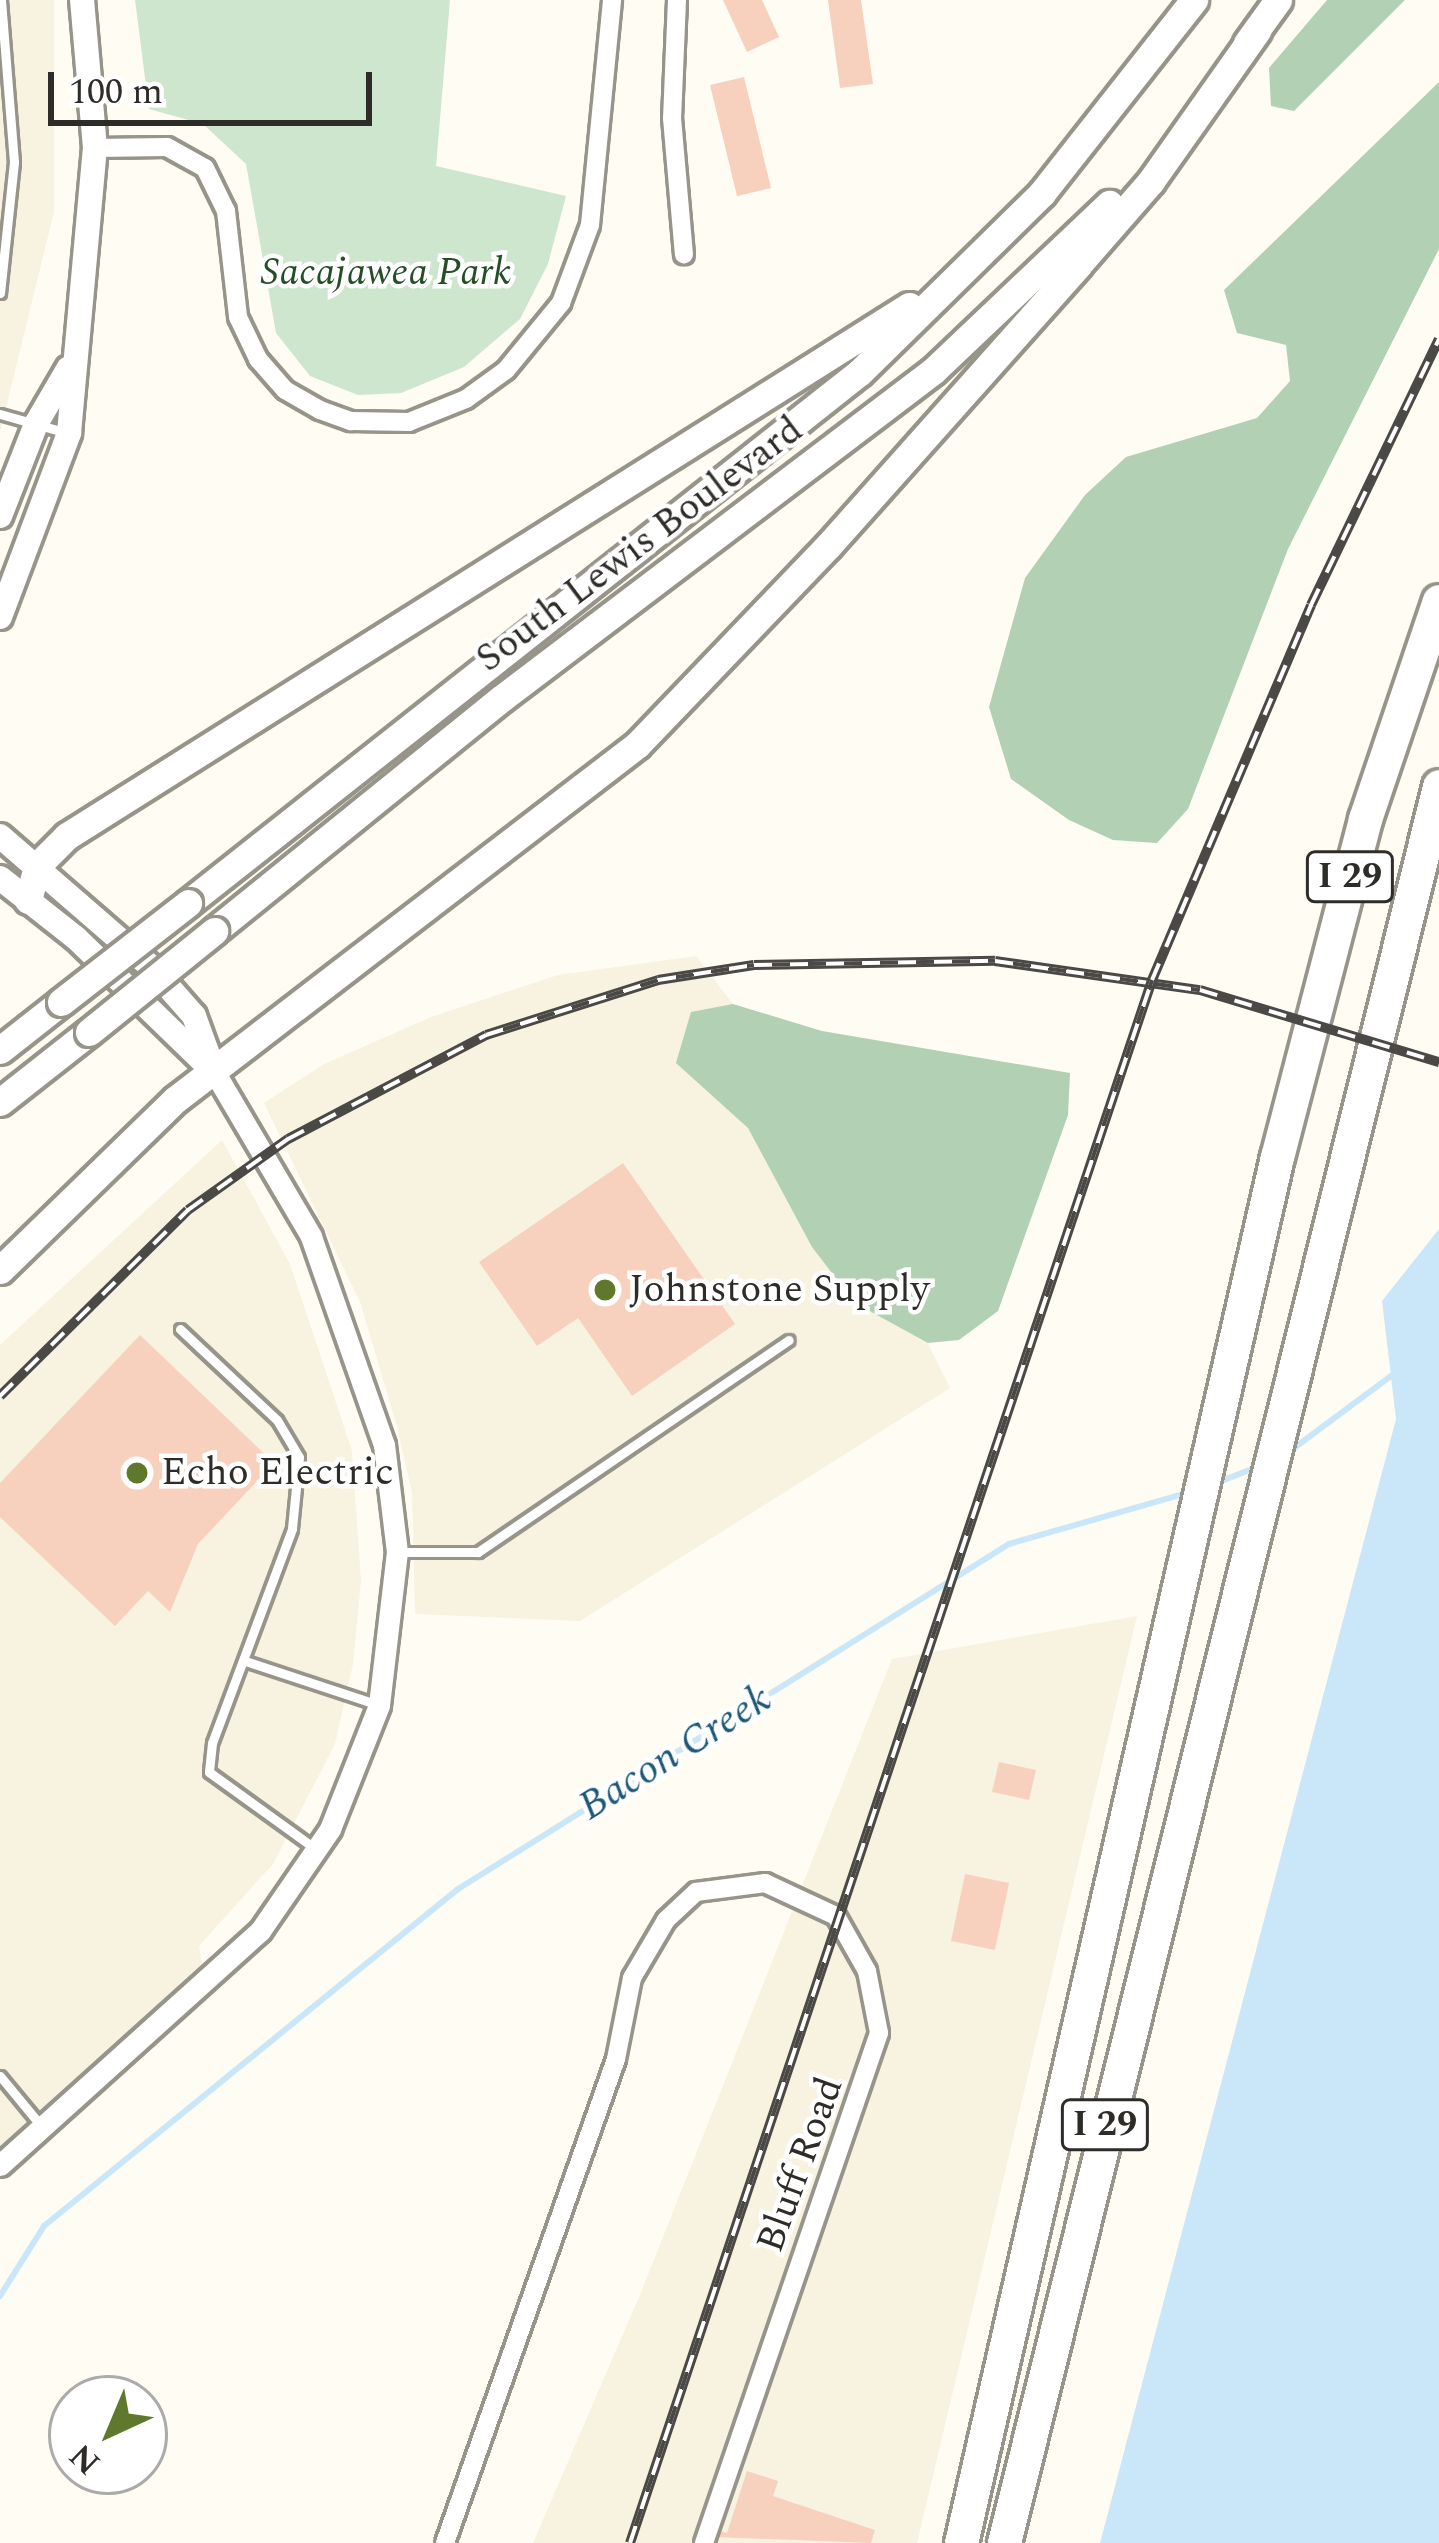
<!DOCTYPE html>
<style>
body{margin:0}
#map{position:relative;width:1439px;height:2543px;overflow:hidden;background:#fffcf3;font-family:Spectral,serif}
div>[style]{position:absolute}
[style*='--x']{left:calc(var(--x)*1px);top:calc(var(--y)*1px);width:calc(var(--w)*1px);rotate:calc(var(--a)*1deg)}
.built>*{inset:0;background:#f8f2e0}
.green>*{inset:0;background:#cee6ce}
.forest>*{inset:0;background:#b2d0b3}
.water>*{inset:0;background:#cae7fa}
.stream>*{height:6px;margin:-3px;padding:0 3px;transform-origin:3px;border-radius:3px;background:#cae7fa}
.building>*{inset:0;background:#f7d1bd}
.roads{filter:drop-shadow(3px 0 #97948a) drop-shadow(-3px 0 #97948a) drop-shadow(0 3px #97948a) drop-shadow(0 -3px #97948a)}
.service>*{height:9px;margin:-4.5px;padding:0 4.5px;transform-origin:4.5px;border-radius:4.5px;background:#fff}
.minor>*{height:18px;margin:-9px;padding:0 9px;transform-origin:9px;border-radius:9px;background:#fff}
.tertiary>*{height:21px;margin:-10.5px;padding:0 10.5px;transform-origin:10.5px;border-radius:10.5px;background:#fff}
.secondary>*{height:24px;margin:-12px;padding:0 12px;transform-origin:12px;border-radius:12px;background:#fff}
.primary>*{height:27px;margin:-13.5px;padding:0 13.5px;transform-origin:13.5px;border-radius:13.5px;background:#fff}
.motorway>*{height:33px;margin:-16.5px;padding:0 16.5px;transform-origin:16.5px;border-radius:16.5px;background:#fff}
.rail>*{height:10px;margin-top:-5px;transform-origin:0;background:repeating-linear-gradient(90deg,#fff 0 18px,#4b4945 0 36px);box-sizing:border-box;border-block:3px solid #4b4945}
.bridges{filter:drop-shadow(3px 0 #97948a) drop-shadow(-3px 0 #97948a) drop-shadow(0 3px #97948a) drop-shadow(0 -3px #97948a)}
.primary-bridge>*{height:27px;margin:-13.5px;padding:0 13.5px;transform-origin:13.5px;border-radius:13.5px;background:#fff}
.dots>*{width:33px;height:33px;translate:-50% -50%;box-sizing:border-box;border:6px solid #fff;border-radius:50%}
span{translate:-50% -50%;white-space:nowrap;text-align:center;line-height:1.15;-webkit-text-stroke:9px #fff;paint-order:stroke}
.shield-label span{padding:3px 9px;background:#fff;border:3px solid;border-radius:9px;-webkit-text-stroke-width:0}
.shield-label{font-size:36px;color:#2e2c28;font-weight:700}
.park-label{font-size:39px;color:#234e26;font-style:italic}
.street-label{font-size:39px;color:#2e2c28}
.poi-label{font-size:39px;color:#2e2c28}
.left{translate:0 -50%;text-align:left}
.water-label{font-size:42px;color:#1d5879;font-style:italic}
.north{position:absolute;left:48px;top:2375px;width:120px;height:120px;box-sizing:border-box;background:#fff;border:3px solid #ababa9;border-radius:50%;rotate:224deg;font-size:33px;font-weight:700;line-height:48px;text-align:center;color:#2e2c28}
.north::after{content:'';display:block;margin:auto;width:42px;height:54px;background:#5f782b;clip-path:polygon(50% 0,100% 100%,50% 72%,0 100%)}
.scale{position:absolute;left:48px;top:72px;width:324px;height:54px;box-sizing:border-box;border:6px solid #2e2c28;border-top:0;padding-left:15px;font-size:36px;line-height:42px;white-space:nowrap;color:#2e2c28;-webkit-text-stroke:9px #fff;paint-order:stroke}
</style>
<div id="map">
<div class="built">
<i style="clip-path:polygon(0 0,54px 0,54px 212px,0 432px)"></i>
<i style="clip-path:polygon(696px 956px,808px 1101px,950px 1388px,580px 1621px,415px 1614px,412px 1493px,396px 1423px,360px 1302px,264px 1103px,324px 1064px,431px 1017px,558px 975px)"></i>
<i style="clip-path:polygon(222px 1140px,290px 1264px,352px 1451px,361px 1581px,353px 1664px,335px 1744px,273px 1864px,199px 1946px,204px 1975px,0 2150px,0 1345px)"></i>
<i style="clip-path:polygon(1137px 1616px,917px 2543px,533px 2543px,642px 2290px,892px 1659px)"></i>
</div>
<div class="green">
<i style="clip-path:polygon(135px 0,450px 0,436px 166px,566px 196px,548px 264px,520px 319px,464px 367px,401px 393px,358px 395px,310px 376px,276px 333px,246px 164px,203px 124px,149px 109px)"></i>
</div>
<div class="forest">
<i style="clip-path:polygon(1327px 0,1405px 0,1294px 111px,1271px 106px,1269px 68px)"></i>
<i style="clip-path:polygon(1439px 82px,1439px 249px,1288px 549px,1188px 809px,1157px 843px,1113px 840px,1069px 820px,1011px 779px,989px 707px,1025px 578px,1085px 495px,1126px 457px,1257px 418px,1290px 381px,1286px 345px,1237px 333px,1224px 290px)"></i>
<i style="clip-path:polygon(733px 1004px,822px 1031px,1070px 1073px,1068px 1115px,998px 1311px,959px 1340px,928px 1343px,855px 1303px,812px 1247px,748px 1128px,676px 1063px,691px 1012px)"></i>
</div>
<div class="water">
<i style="clip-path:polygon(1439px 1229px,1439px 2543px,1100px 2543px,1396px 1419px,1382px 1301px)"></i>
</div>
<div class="stream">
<i style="--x:1286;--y:1454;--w:136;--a:-36.6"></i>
<i style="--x:1214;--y:1484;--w:46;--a:-21.6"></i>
<i style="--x:0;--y:2296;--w:83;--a:-57.8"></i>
<i style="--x:44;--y:2226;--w:534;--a:-39.15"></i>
<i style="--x:458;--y:1889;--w:650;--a:-32.05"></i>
<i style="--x:1009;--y:1544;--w:188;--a:-16"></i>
</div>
<div class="building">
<i style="clip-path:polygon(723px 0,762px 0,779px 37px,747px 52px)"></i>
<i style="clip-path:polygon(828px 0,861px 0,873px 84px,840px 88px)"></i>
<i style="clip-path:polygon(744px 77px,771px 188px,737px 196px,710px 85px)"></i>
<i style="clip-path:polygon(623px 1163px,735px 1324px,632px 1396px,578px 1318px,537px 1346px,479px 1262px)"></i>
<i style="clip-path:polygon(140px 1335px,274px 1463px,198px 1544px,170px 1612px,148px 1591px,115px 1626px,0 1517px,0 1483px)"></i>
<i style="clip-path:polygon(999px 1762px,1036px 1770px,1029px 1800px,992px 1792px)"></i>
<i style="clip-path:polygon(965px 1874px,1009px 1883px,995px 1950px,951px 1941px)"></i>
<i style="clip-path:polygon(747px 2471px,778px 2481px,773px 2496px,875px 2530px,871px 2543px,714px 2537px,716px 2530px,727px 2533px)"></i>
</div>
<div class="roads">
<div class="service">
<i style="--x:0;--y:293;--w:132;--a:-83.9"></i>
<i style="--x:14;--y:162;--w:163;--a:-94.6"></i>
<i style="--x:0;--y:414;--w:66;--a:15.7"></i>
<i style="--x:180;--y:1329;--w:133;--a:43.2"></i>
<i style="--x:277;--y:1420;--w:43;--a:59.3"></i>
<i style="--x:299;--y:1457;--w:72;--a:95.6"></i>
<i style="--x:292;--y:1529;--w:228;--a:110.5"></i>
<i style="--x:212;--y:1743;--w:29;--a:96"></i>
<i style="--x:209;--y:1772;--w:133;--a:35.8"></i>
<i style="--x:397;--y:1552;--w:81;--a:0"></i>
<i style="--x:478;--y:1552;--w:376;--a:-34.3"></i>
<i style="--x:248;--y:1662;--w:138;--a:18.2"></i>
<i style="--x:0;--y:2076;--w:66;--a:50.5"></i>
</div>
<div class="minor">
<i style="--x:677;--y:0;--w:118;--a:92.4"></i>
<i style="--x:672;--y:118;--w:137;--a:85"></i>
<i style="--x:95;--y:148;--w:72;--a:-0.8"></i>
<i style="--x:167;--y:147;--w:43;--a:28.9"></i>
<i style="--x:205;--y:168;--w:48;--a:64"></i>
<i style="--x:226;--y:211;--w:107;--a:83.5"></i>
<i style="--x:238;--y:317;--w:47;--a:64.5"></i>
<i style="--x:258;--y:359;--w:41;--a:48.9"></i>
<i style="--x:285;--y:390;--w:40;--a:29.7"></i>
<i style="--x:320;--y:410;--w:33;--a:20"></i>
<i style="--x:351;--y:421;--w:58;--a:1"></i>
<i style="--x:409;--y:422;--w:61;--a:-22"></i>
<i style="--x:466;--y:399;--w:49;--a:-35.9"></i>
<i style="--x:506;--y:370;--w:87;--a:-50.6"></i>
<i style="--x:561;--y:303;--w:83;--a:-69.6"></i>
<i style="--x:590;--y:225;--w:226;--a:-84.4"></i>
<i style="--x:445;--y:2543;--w:513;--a:-70.54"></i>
<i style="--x:616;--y:2059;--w:83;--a:-78.8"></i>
<i style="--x:632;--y:1978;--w:67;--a:-59.6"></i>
<i style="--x:666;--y:1920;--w:41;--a:-43"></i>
<i style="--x:696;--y:1892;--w:70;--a:-7.4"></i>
<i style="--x:765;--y:1883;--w:78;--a:24.9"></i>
<i style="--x:836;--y:1916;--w:63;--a:60.6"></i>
<i style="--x:867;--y:1971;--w:63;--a:79"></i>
<i style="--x:879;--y:2033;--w:539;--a:108.94"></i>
</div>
<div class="tertiary">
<i style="--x:0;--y:2165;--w:350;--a:-42"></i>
<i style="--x:260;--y:1931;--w:124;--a:-55.5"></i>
<i style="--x:330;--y:1829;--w:133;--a:-68.4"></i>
<i style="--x:379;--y:1705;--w:154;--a:-83.3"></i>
<i style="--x:397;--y:1552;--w:108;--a:-96.9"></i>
<i style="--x:384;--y:1445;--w:221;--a:-109.3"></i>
<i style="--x:311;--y:1236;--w:191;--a:-120.5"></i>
</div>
<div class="secondary">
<i style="--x:0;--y:516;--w:99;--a:-68.6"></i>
<i style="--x:36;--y:424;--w:64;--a:-59.8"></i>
<i style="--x:0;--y:617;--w:197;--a:-69.4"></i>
<i style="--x:69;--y:433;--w:286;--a:-84.8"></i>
<i style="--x:95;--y:148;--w:149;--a:-95"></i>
<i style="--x:0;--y:836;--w:200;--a:40.9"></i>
<i style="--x:151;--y:967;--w:65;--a:48.7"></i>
<i style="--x:194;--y:1016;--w:59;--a:70"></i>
<i style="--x:0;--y:878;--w:97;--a:38.3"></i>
<i style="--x:76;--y:938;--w:188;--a:44.1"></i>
</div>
<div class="primary">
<i style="--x:1247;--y:43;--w:53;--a:-54.2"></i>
<i style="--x:28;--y:900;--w:35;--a:-75"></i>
<i style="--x:37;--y:866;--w:42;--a:-45"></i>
<i style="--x:67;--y:836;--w:995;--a:-32.19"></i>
<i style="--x:188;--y:903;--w:856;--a:-38.32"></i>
<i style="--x:860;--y:372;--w:255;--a:-44.5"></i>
<i style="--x:1042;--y:193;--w:246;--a:-51.8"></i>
<i style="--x:214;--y:931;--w:370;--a:-39"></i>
<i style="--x:502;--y:698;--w:541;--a:-37.19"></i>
<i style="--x:933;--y:371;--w:243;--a:-43.5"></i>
<i style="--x:0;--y:1050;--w:78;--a:-38.2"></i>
<i style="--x:0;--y:1102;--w:113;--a:-38.2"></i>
<i style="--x:0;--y:1270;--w:245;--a:-44.2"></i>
<i style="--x:176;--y:1099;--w:581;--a:-37.52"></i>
<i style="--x:637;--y:745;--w:276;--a:-46.2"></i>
<i style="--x:828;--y:546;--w:376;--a:-48.3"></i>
<i style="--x:1078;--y:265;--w:111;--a:-49"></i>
<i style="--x:1151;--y:181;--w:184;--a:-54.8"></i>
</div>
<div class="motorway">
<i style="--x:961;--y:2543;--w:1422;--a:-77.16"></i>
<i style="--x:1277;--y:1157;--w:349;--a:-75.4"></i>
<i style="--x:1365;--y:819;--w:230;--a:-71.3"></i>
<i style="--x:1004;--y:2543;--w:1810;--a:-76.09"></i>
</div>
</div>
<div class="rail">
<i style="--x:0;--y:1396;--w:264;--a:-44.7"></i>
<i style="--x:188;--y:1210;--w:123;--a:-35.4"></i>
<i style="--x:288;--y:1139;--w:224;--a:-27.7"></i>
<i style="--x:486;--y:1035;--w:181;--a:-17.7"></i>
<i style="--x:658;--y:980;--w:97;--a:-8.9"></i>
<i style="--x:754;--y:965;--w:241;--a:-1"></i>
<i style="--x:995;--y:961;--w:207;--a:8.1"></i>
<i style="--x:1200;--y:990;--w:250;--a:16.8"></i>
<i style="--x:630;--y:2543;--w:1648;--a:-71.53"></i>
<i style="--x:1152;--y:980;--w:407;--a:-67"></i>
<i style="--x:1311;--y:605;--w:295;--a:-64.3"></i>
</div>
<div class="bridges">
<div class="primary-bridge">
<i style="--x:61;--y:1002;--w:161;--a:-37.9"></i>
<i style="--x:89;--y:1032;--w:161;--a:-38.9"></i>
</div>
</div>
<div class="dots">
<i style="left:605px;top:1290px;background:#5f782b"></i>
<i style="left:137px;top:1473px;background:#5f782b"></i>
</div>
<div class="shield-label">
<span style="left:1350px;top:877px">I 29</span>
<span style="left:1105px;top:2125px">I 29</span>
</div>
<div class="park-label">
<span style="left:386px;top:273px">Sacajawea Park</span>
</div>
<div class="street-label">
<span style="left:640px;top:545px;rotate:-37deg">South Lewis Boulevard</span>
<span style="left:801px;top:2165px;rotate:-70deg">Bluff Road</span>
</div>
<div class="poi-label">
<span class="left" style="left:629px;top:1290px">Johnstone Supply</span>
<span class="left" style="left:161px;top:1473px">Echo Electric</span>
</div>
<div class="water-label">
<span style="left:675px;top:1753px;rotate:-32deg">Bacon Creek</span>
</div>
<div class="north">N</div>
<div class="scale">100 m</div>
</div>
